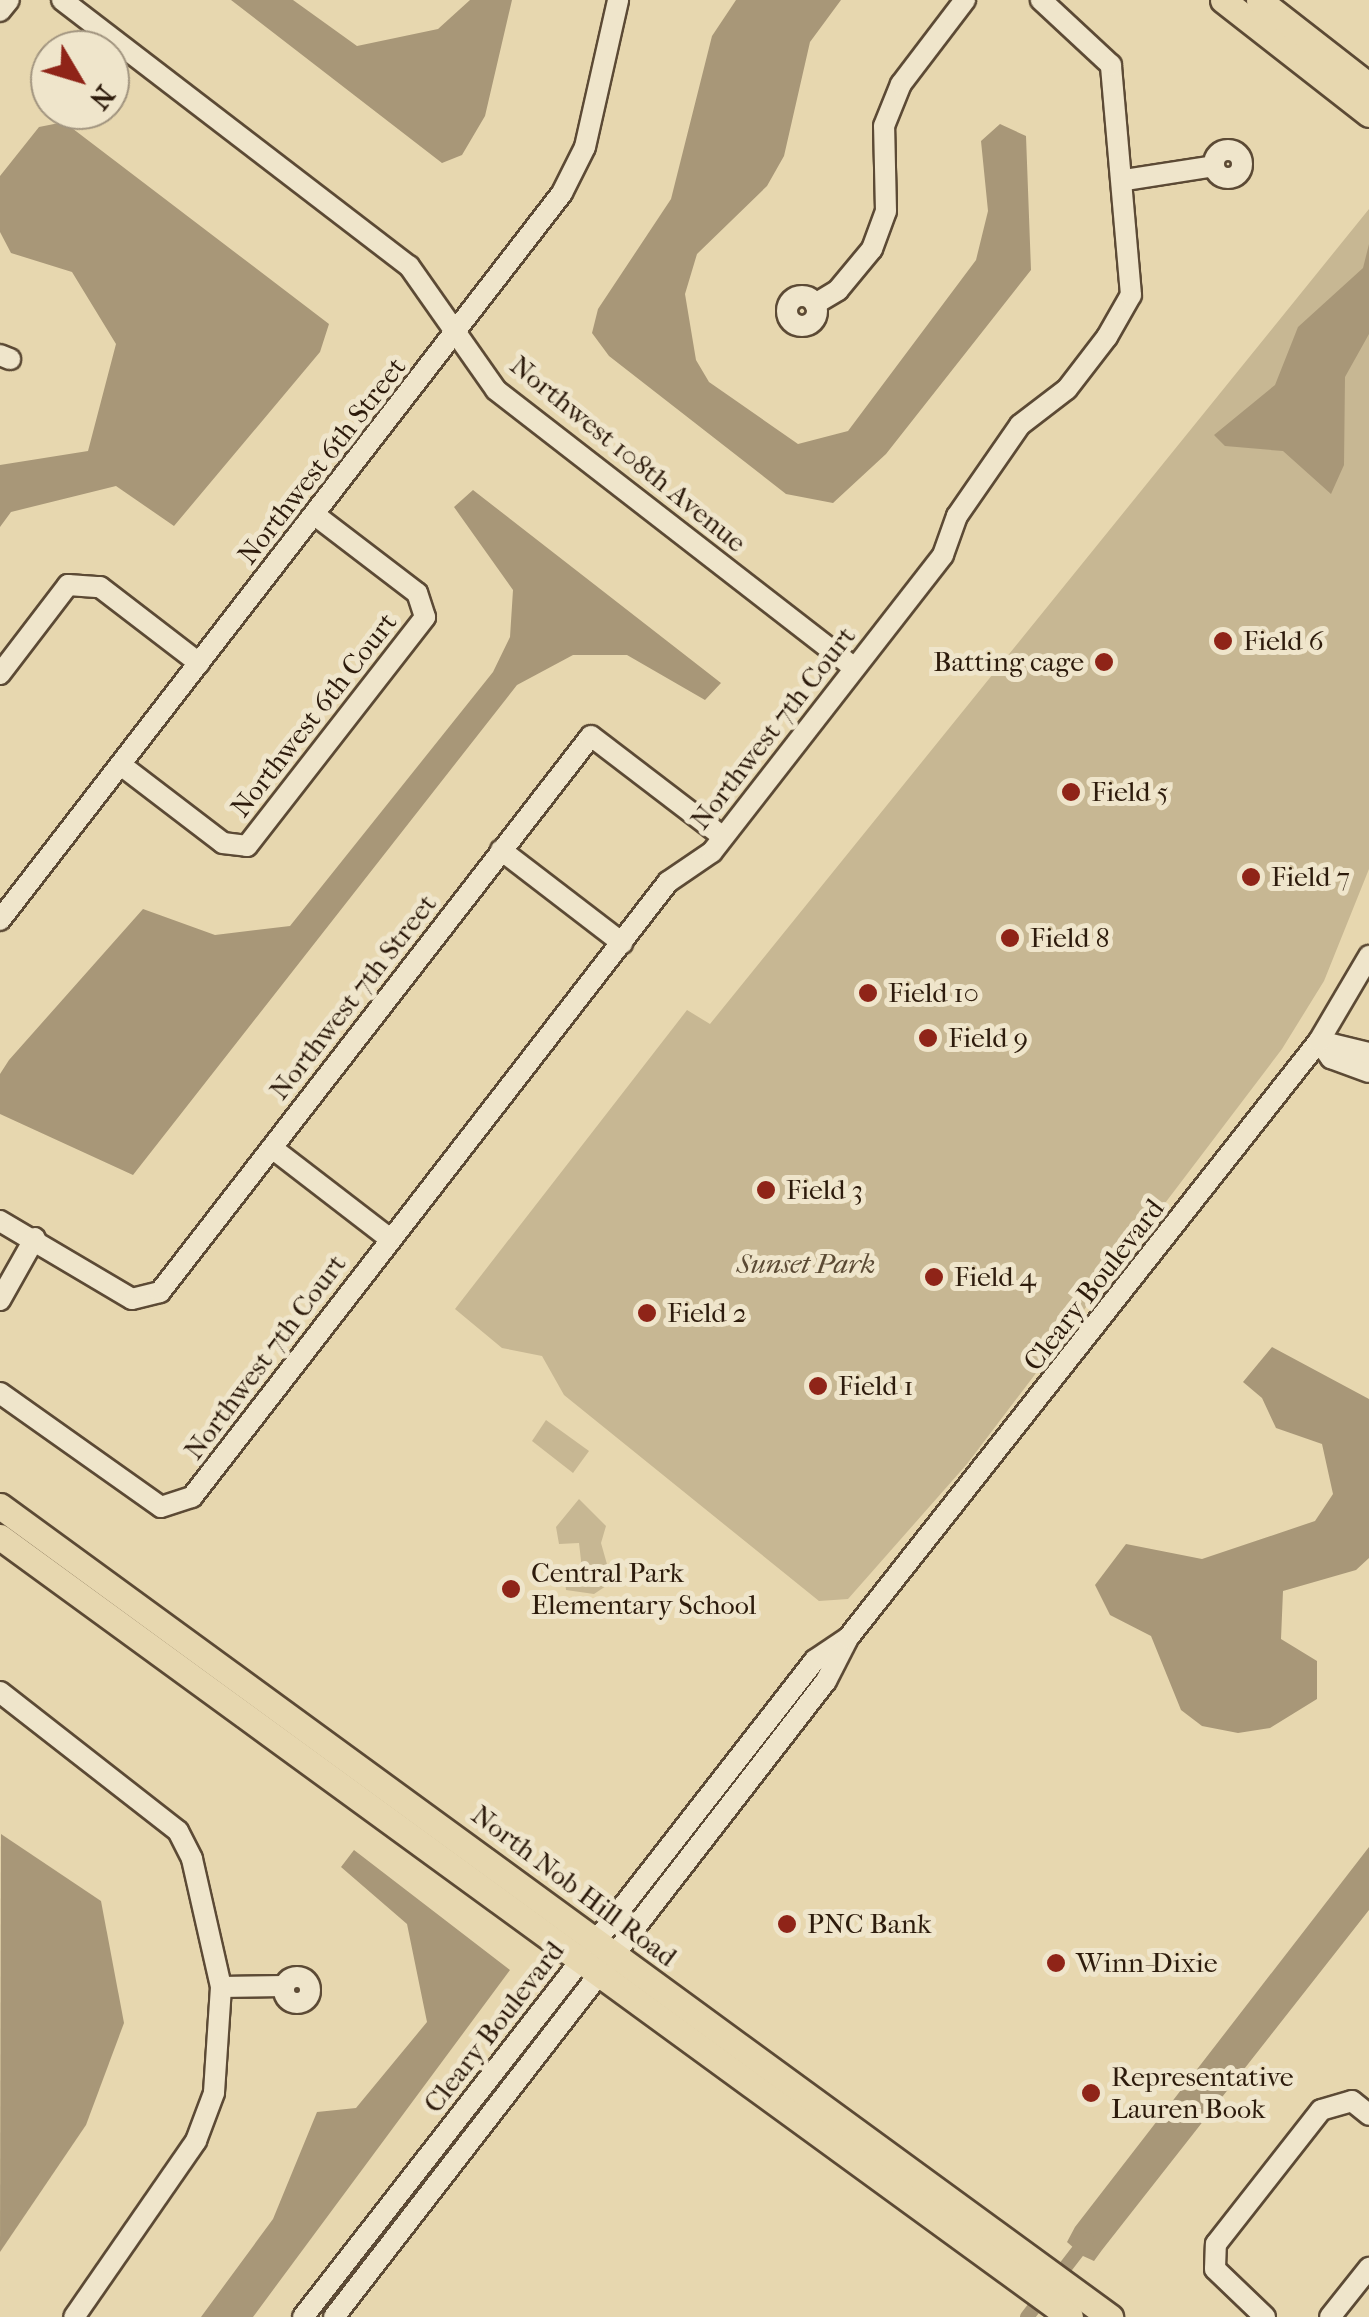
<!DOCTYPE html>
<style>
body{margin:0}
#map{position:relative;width:1369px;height:2317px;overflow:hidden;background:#e7d7af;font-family:"IM FELL French Canon",serif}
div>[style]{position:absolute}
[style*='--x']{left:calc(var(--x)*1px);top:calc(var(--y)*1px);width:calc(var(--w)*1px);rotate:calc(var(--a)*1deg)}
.green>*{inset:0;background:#c7b793}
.water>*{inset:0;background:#a89778}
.canal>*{height:14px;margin:-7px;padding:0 7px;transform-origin:7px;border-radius:7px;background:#a89778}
.roads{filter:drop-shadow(2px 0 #5c4a35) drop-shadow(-2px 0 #5c4a35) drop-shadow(0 2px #5c4a35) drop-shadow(0 -2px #5c4a35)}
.minor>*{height:20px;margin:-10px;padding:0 10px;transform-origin:10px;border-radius:10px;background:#efe5cb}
.minor>.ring{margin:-10px;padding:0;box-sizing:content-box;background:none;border:20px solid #efe5cb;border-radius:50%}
.major>*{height:25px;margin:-12.5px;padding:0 12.5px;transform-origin:12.5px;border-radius:12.5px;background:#e7d7af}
.dots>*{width:28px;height:28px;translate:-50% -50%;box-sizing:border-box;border:5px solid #efe5cb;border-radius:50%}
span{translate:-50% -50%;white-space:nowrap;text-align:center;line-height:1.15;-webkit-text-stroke:10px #efe5cb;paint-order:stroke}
.street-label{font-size:28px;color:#2d1b0c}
.poi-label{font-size:28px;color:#2d1b0c}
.left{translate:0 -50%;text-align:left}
.right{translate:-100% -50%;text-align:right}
.park-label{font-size:28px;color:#5b4a34;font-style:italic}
.north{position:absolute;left:30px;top:30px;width:100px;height:100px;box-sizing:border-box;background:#efe5cb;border:2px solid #a1947f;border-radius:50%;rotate:128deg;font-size:28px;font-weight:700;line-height:40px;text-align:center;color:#2d1b0c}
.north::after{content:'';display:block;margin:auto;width:35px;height:45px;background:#8f2418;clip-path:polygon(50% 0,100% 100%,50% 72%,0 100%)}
</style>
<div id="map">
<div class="green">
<i style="clip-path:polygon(1369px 209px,1369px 869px,1324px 981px,1282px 1049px,967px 1464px,848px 1599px,819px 1601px,564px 1395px,542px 1356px,502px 1348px,455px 1309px,687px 1010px,710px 1024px)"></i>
<i style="clip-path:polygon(546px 1420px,589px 1451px,573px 1473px,532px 1441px)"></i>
<i style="clip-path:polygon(579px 1499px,606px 1526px,601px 1543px,612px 1582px,594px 1594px,566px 1590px,564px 1572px,582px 1569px,579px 1543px,559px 1544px,556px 1527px)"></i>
</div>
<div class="water">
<i style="clip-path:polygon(231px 0,293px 0,357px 46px,438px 29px,470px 0,512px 0,485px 116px,462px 155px,442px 163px)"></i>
<i style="clip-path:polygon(736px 0,841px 0,810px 42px,784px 156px,767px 186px,697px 254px,685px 294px,696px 360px,709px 382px,798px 444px,848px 431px,976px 260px,988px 211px,981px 141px,1000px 124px,1026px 136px,1031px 270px,886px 454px,833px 503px,786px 494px,609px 356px,592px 333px,598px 309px,671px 199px,712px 36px)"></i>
<i style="clip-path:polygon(64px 122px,329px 324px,320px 352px,174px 526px,116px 486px,11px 512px,0 527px,0 465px,88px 451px,116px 344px,72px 272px,11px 253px,0 232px,0 176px,39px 127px)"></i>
<i style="clip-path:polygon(1369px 244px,1369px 334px,1345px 377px,1344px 465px,1331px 494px,1283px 451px,1225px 446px,1214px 435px,1275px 385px,1298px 327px,1363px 268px)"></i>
<i style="clip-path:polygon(473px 490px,721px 683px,705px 700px,627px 655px,573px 655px,517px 685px,133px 1175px,0 1114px,0 1074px,9px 1060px,143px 909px,215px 935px,290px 926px,493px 672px,510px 637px,513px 590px,454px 507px)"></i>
<i style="clip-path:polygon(1272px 1347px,1369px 1399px,1369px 1558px,1356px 1570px,1283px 1591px,1281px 1639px,1317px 1661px,1317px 1699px,1270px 1728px,1238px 1733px,1202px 1726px,1181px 1710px,1151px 1636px,1110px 1615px,1095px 1585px,1126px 1544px,1202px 1559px,1315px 1521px,1333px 1494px,1322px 1444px,1276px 1428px,1262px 1398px,1243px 1382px)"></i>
<i style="clip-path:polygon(1px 1834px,101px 1901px,124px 2023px,86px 2125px,0 2252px)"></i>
<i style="clip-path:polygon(1369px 1847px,1369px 1910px,1102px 2250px,1094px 2261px,1083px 2256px,1067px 2242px,1075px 2227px)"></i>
<i style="clip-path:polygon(354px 1850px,510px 1970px,253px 2317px,201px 2317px,273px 2219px,317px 2112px,356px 2108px,427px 2022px,407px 1924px,341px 1867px)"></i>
</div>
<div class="canal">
<i style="--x:1027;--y:2317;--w:98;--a:-52.4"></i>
</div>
<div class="roads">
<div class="minor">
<i style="--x:62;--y:0;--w:437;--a:37.5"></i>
<i style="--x:409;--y:266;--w:151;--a:54.9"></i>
<i style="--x:496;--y:390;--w:453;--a:37.8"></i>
<i style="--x:0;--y:11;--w:14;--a:-51"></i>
<i class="ring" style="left:1214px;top:150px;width:8px;height:8px"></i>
<i style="--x:1125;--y:180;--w:90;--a:-8.9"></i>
<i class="ring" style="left:787px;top:296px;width:10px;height:10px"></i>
<i style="--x:815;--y:304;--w:27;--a:-31"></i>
<i style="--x:838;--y:290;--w:53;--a:-50.3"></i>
<i style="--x:872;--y:249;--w:40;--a:-69.8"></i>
<i style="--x:886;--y:211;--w:85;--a:-91.3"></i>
<i style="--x:884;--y:126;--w:45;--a:-68"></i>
<i style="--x:901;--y:84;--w:106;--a:-52.7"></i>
<i style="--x:0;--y:355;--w:11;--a:22"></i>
<i style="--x:0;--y:674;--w:112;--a:-52.6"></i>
<i style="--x:68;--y:585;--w:32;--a:4"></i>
<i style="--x:100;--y:587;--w:125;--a:37.5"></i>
<i style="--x:121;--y:765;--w:128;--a:37.4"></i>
<i style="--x:223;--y:843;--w:24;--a:7"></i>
<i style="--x:247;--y:846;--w:290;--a:-52.1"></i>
<i style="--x:425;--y:617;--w:25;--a:-108"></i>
<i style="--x:417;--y:593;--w:128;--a:-142.6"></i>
<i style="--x:501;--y:850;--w:153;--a:37.5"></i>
<i style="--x:0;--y:920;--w:919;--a:-52.29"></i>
<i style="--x:562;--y:193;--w:51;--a:-63.4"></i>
<i style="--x:585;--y:147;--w:151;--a:-77.3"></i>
<i style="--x:1319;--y:1041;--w:21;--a:55"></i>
<i style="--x:1331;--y:1058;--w:40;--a:20.2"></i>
<i style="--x:1319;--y:1041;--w:51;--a:13.5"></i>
<i style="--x:272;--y:1148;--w:149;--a:37.6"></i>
<i style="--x:0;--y:1221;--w:153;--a:30.6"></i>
<i style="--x:132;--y:1299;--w:29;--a:-14"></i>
<i style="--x:160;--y:1292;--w:703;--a:-52.22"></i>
<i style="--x:591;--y:736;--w:166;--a:37.4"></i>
<i style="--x:0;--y:1300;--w:71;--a:-60.6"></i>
<i style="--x:0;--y:1393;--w:197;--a:35.3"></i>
<i style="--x:161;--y:1507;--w:33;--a:-18"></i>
<i style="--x:192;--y:1497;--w:778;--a:-52.26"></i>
<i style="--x:668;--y:882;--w:53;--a:-34.3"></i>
<i style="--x:712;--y:852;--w:376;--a:-52.1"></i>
<i style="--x:943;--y:555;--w:41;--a:-70.3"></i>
<i style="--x:957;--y:516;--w:111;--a:-55.3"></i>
<i style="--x:1020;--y:425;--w:59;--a:-37.5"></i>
<i style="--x:1067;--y:389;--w:66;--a:-52.4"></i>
<i style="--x:1107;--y:337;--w:48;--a:-60.3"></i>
<i style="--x:1131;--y:295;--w:231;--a:-95"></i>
<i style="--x:1111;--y:65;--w:96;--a:-137.1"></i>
<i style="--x:0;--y:1692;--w:226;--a:38"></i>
<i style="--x:178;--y:1831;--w:31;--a:63"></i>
<i style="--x:192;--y:1859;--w:131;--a:77.2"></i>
<i style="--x:221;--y:1987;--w:106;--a:93.8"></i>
<i style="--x:214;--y:2093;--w:51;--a:110.6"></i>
<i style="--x:196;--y:2141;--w:214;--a:124.7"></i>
<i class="ring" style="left:284px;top:1977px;width:6px;height:6px"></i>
<i style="--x:221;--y:1987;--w:63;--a:-0.9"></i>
<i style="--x:303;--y:2317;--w:833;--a:-52.07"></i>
<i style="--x:815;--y:1660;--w:37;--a:-34"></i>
<i style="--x:334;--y:2317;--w:804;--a:-52.28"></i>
<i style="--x:826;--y:1681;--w:48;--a:-62.9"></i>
<i style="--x:848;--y:1638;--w:760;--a:-51.73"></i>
<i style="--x:1319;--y:1041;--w:99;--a:-59.5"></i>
<i style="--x:1265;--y:2317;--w:69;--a:-136.2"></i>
<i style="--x:1215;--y:2269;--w:25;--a:-88"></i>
<i style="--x:1216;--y:2244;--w:170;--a:-51.9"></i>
<i style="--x:1321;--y:2110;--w:32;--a:-16"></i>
<i style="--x:1352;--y:2101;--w:22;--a:39"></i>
<i style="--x:1330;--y:2317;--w:63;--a:-51.5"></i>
</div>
<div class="major">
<i style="--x:1223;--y:0;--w:185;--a:38"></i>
<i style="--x:1259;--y:0;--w:140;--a:38"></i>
<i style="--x:0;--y:1506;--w:1375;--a:36.15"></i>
<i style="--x:0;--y:1537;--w:1324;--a:36.09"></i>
</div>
</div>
<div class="dots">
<i style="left:1223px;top:641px;background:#8f2418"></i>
<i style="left:1104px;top:662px;background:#8f2418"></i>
<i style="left:1071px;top:792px;background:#8f2418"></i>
<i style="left:1251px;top:877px;background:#8f2418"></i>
<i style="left:1010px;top:938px;background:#8f2418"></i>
<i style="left:868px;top:993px;background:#8f2418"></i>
<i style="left:928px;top:1038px;background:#8f2418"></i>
<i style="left:766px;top:1190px;background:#8f2418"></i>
<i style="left:934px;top:1277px;background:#8f2418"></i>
<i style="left:647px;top:1313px;background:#8f2418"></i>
<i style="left:818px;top:1386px;background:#8f2418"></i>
<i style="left:511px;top:1589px;background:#8f2418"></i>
<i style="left:787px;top:1924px;background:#8f2418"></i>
<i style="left:1056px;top:1963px;background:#8f2418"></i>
<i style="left:1091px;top:2093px;background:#8f2418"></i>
</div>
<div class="street-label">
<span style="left:628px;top:454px;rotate:39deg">Northwest 108th Avenue</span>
<span style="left:322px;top:461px;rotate:-52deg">Northwest 6th Street</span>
<span style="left:314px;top:715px;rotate:-52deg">Northwest 6th Court</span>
<span style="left:773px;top:728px;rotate:-52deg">Northwest 7th Court</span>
<span style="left:353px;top:997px;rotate:-52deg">Northwest 7th Street</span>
<span style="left:1094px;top:1285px;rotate:-52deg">Cleary Boulevard</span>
<span style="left:265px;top:1357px;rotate:-53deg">Northwest 7th Court</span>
<span style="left:574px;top:1886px;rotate:37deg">North Nob Hill Road</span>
<span style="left:494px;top:2027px;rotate:-52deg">Cleary Boulevard</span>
</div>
<div class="poi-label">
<span class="left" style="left:1243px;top:641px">Field 6</span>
<span class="right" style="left:1084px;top:662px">Batting cage</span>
<span class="left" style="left:1091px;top:792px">Field 5</span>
<span class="left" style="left:1271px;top:877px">Field 7</span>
<span class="left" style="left:1030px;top:938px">Field 8</span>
<span class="left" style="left:888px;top:993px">Field 10</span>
<span class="left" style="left:948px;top:1038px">Field 9</span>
<span class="left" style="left:786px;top:1190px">Field 3</span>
<span class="left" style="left:954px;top:1277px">Field 4</span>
<span class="left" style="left:667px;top:1313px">Field 2</span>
<span class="left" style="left:838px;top:1386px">Field 1</span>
<span class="left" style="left:531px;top:1589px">Central Park<br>Elementary School</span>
<span class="left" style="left:807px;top:1924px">PNC Bank</span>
<span class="left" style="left:1076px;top:1963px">Winn-Dixie</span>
<span class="left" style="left:1111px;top:2093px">Representative<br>Lauren Book</span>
</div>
<div class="park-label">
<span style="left:806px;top:1264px">Sunset Park</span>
</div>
<div class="north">N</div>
</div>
